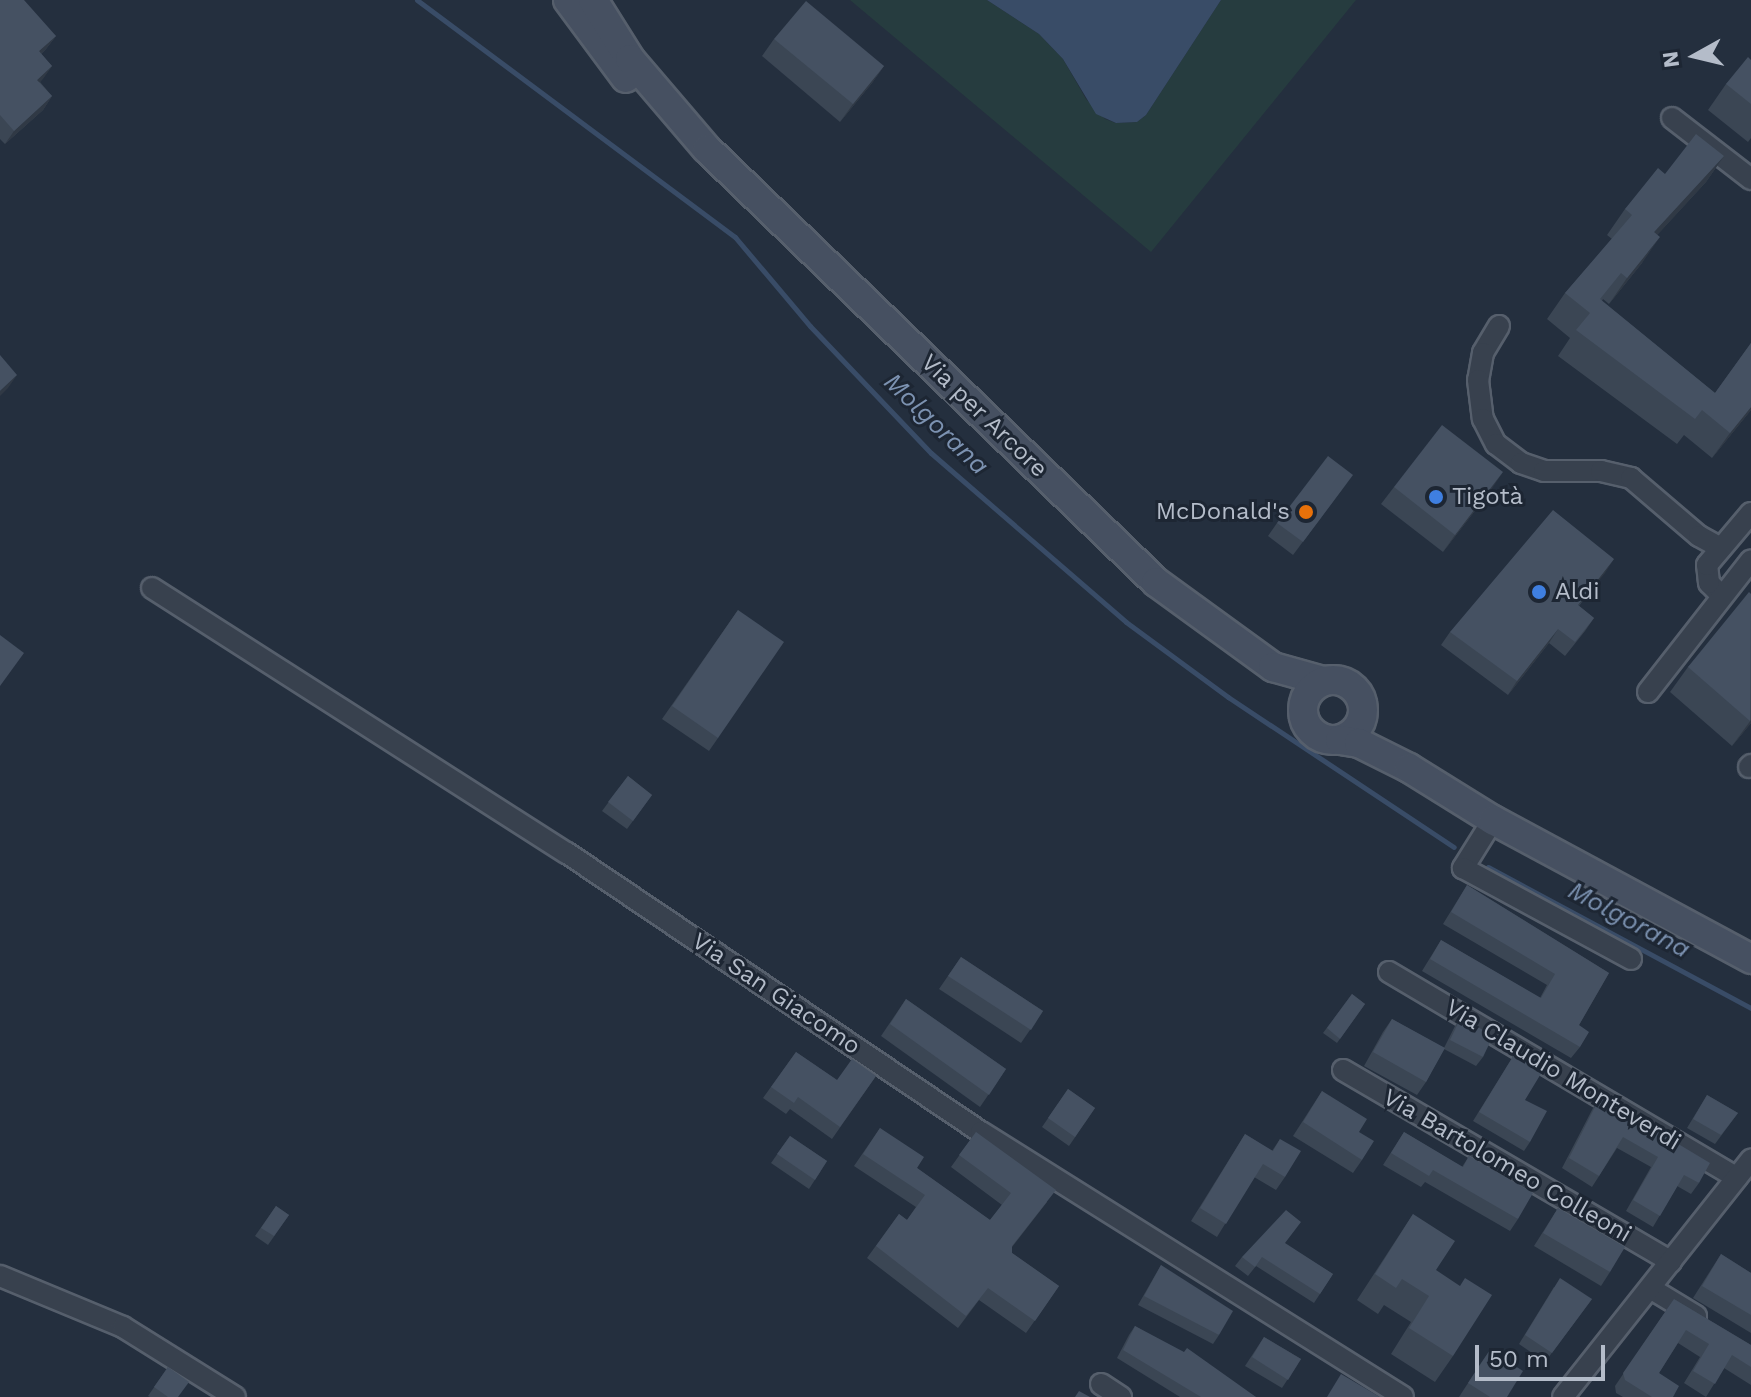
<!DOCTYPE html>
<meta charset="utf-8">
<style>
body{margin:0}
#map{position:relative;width:1751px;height:1397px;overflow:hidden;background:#242f3e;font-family:"Work Sans",sans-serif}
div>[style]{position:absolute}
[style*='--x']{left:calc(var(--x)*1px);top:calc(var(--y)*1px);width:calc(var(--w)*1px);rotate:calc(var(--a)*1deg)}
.green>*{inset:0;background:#263c3f}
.water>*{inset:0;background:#394c67}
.stream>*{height:5px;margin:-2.5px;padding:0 2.5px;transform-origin:2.5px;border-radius:2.5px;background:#394c67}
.roads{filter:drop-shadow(2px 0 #565f6c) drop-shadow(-2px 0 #565f6c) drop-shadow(0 2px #565f6c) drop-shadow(0 -2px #565f6c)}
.minor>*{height:20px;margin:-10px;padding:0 10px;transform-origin:10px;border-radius:10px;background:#38414e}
.secondary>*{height:28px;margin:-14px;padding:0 14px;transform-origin:14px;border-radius:14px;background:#465061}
.secondary>.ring{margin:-14px;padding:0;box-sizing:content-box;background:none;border:28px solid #465061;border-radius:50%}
.wall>*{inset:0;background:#3b4654}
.shaded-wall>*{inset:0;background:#303945}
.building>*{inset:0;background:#455162}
.dots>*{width:22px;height:22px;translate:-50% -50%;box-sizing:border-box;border:4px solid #1d2633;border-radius:50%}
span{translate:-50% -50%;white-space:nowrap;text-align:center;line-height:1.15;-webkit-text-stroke:6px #1d2633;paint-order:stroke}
.street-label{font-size:24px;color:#b4bcc9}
.poi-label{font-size:24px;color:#b4bcc9}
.left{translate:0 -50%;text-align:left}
.right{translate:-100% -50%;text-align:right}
.water-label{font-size:26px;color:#7c92b1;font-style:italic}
.north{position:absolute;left:1655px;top:16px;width:80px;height:80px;-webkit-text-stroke:6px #1d2633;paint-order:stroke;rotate:262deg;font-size:22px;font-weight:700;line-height:32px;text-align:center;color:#b4bcc9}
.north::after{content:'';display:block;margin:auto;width:28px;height:36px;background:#b4bcc9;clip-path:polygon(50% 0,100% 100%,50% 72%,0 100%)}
.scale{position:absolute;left:1475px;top:1345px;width:130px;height:36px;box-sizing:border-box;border:4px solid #b4bcc9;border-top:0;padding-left:10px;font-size:24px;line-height:28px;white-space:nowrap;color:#b4bcc9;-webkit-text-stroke:6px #1d2633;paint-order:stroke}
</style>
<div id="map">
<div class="green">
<i style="clip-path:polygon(850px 0,987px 0,1039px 34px,1063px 59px,1086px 99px,1105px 119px,1116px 123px,1137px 122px,1146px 115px,1221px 0,1356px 0,1151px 252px)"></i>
</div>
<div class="water">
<i style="clip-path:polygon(987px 0,1221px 0,1146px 115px,1137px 122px,1116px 123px,1096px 114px,1063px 59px,1039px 34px)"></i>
</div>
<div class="stream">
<i style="--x:417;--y:0;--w:397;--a:36.7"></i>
<i style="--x:735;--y:237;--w:116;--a:49.9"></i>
<i style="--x:810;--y:326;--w:175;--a:46.4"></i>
<i style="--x:931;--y:453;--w:258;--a:40.9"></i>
<i style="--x:1126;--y:622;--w:127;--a:36.3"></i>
<i style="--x:1228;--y:697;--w:271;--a:33.6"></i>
<i style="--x:1488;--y:867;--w:298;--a:28.2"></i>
</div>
<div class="roads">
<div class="minor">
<i style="--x:1672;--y:118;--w:100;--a:37.7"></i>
<i style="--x:1499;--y:326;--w:31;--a:121"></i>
<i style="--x:1483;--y:353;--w:27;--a:100"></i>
<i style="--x:1478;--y:380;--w:39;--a:83"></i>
<i style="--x:1483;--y:419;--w:28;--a:63"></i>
<i style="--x:1496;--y:444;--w:31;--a:37"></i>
<i style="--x:1521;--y:463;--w:24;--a:19"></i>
<i style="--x:1544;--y:471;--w:57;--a:0"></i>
<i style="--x:1601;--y:471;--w:31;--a:13"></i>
<i style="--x:1631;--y:478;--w:89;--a:40.5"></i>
<i style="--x:1699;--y:536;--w:25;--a:29"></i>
<i style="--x:152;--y:588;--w:492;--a:32.6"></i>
<i style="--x:567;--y:853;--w:499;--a:34"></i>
<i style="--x:981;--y:1132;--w:498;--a:32.1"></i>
<i style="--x:1722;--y:596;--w:18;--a:-135"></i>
<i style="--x:1709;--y:583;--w:18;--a:-96"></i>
<i style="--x:1707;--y:565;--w:68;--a:-49.8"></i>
<i style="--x:1648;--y:692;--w:167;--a:-52"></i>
<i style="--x:1749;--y:767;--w:3;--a:-45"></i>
<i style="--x:1493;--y:820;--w:57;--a:122"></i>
<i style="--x:1463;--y:868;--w:191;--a:28.4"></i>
<i style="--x:1389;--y:972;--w:404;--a:30.6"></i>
<i style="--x:1343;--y:1070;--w:380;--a:30.3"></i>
<i style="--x:0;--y:1276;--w:133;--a:22.5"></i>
<i style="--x:123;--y:1327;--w:132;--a:32"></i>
<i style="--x:1650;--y:1288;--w:54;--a:31.3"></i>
<i style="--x:1101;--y:1384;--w:24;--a:33"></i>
<i style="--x:1563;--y:1397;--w:303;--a:-51.6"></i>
</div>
<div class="secondary">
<i style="--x:568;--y:0;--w:97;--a:53.4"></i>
<i style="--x:593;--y:0;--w:70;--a:57.9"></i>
<i style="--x:630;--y:59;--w:118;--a:49.5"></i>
<i style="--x:707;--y:149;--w:624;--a:43.96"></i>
<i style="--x:1156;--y:582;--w:145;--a:36"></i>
<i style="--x:1273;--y:667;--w:52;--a:15.6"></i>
<i class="ring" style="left:1303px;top:680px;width:32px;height:32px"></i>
<i style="--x:1340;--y:740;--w:19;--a:9"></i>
<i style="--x:1359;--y:743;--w:56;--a:26.6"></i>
<i style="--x:1409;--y:768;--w:99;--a:31.8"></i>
<i style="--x:1493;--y:820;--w:293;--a:28.3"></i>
</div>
</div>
<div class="wall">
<i style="clip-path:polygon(0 0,56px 36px,46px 49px,41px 54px,52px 66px,40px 82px,52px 96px,43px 110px,5px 144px,0 139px)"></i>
<i style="clip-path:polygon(774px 39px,884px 66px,872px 83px,840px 122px,762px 56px)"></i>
<i style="clip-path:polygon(1751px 60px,1751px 138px,1748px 142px,1708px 110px,1726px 84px)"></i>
<i style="clip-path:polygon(1724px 156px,1706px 182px,1657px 235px,1642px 263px,1609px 304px,1603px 299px,1602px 301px,1715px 393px,1751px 343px,1751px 410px,1712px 458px,1684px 435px,1677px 444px,1558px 356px,1570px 338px,1547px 319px,1565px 293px,1612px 239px,1607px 235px,1625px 209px,1665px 174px)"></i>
<i style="clip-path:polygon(1394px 487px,1491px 490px,1443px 552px,1381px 504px)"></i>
<i style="clip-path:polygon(1343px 488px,1293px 555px,1268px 536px,1277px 523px)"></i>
<i style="clip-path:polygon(1614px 559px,1579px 606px,1594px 618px,1585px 631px,1565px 656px,1549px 643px,1508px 695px,1441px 645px,1450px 632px)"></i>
<i style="clip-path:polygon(1751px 594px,1751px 723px,1732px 746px,1670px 692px,1688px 667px)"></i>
<i style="clip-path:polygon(738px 610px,718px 738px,709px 751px,662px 719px)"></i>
<i style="clip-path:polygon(628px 776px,652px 795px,627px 829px,602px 811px)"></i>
<i style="clip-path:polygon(1467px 885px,1609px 973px,1579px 1025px,1580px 1047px,1571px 1058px,1422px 971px,1441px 940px,1540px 998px,1547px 985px,1443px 924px)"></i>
<i style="clip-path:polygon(961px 957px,1043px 1011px,1021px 1043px,939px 989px)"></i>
<i style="clip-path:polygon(1352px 994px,1365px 1004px,1337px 1043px,1323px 1033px)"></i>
<i style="clip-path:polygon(906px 999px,1006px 1069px,980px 1107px,881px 1036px)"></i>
<i style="clip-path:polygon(1461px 1017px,1483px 1057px,1476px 1066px,1444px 1049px,1426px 1082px,1417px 1095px,1364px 1066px,1383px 1032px,1392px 1019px,1444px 1048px,1455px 1026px)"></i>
<i style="clip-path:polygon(1517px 1050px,1530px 1142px,1524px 1151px,1473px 1121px)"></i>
<i style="clip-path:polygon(796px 1052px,837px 1080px,876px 1076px,832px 1139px,790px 1109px,786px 1114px,763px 1098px)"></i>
<i style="clip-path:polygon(1068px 1089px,1095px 1108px,1069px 1146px,1042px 1127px)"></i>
<i style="clip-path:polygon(1322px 1091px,1359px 1132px,1362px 1160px,1353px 1173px,1293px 1136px)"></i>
<i style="clip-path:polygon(1707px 1095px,1738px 1113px,1715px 1144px,1687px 1128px)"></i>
<i style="clip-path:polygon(1600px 1097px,1699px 1183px,1691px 1194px,1677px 1186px,1653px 1227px,1626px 1211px,1651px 1167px,1617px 1148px,1592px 1187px,1562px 1168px,1593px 1108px)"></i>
<i style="clip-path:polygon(880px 1128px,917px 1168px,990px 1220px,1002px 1205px,951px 1167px,976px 1132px,1047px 1202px,1012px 1247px,1012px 1253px,1059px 1286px,1026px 1333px,979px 1300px,958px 1328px,867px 1258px,899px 1214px,907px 1220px,916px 1207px,854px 1166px)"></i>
<i style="clip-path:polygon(1404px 1132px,1462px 1167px,1469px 1156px,1518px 1219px,1510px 1231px,1425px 1182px,1421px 1187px,1383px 1165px)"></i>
<i style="clip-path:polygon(1245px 1134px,1272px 1151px,1280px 1139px,1285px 1177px,1276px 1190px,1254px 1177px,1217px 1237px,1191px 1221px)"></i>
<i style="clip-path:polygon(790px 1136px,827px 1161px,809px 1189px,771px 1163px)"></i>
<i style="clip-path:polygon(276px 1206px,289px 1215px,268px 1245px,255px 1236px)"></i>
<i style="clip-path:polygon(1558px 1208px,1610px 1272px,1601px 1286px,1534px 1246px)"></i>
<i style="clip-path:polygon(1413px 1214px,1436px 1270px,1453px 1356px,1435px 1382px,1391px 1354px,1411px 1322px,1384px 1305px,1378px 1314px,1357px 1300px)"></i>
<i style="clip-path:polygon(1285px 1244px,1333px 1274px,1314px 1303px,1256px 1266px,1248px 1276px,1235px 1266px,1242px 1257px)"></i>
<i style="clip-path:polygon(1721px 1254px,1751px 1273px,1751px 1333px,1693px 1298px)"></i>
<i style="clip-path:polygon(1161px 1265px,1219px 1335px,1213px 1344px,1138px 1305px)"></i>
<i style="clip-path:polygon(1554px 1287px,1592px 1299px,1545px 1362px,1519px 1344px)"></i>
<i style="clip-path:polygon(1674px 1299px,1751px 1345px,1751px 1385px,1724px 1368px,1706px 1397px,1684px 1383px,1700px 1357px,1678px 1343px,1659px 1373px,1673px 1397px,1623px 1397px,1616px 1393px,1615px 1386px)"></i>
<i style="clip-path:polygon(1135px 1326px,1256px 1397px,1180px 1397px,1117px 1358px,1129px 1335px)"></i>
<i style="clip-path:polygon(1264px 1337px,1301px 1359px,1282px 1388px,1245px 1366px)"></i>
<i style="clip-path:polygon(1490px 1350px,1507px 1397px,1459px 1397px,1481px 1363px)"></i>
<i style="clip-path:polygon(168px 1367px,178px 1397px,150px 1397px,148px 1396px)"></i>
</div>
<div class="shaded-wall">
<i style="clip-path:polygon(56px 36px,46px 49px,29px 64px,39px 51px)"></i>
<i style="clip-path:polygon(52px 66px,43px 79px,28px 93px,37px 80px)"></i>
<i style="clip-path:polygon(884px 66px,872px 83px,840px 122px,853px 104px)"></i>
<i style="clip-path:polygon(52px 96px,43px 110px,5px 144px,14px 131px)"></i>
<i style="clip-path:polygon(1724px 156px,1706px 182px,1636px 258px,1654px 232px)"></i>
<i style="clip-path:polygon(1660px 237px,1642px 263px,1609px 304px,1627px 278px)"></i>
<i style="clip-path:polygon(17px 375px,8px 388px,0 396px,0 391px)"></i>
<i style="clip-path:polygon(1751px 407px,1751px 410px,1712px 458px,1730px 433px)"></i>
<i style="clip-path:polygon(1503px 472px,1491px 490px,1443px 552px,1455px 535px)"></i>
<i style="clip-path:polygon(1614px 559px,1605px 573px,1568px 618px,1578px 605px)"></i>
<i style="clip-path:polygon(1558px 629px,1549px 643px,1508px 695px,1517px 681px)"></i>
<i style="clip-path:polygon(1751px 720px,1751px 723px,1732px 746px)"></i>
</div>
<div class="building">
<i style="clip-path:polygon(0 0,24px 0,56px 36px,39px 51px,52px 66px,37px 80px,52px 96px,14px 131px,0 115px)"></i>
<i style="clip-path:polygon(806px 1px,884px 66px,853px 104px,774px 39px)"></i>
<i style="clip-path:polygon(1748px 57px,1751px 60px,1751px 104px,1726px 84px)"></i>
<i style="clip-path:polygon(1696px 134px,1724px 156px,1654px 232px,1660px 237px,1627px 278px,1621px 273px,1600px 299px,1715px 393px,1751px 343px,1751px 407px,1730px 433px,1702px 410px,1695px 419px,1576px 330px,1590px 313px,1565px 293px,1632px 215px,1625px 209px,1658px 168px,1665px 174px)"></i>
<i style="clip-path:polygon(0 355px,17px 375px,0 391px)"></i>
<i style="clip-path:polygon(1442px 425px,1503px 472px,1455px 535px,1394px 487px)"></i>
<i style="clip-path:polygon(1328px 456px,1353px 475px,1303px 542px,1277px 523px)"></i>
<i style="clip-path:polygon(1553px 510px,1614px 559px,1578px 605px,1594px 618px,1575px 642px,1558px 629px,1517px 681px,1450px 632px)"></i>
<i style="clip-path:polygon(1749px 592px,1751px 594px,1750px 721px,1688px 667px)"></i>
<i style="clip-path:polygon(738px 610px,784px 642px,718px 738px,672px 706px)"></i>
<i style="clip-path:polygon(0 635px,24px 653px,0 686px)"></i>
<i style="clip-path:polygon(628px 776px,652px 795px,633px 821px,608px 802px)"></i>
<i style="clip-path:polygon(1467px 885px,1609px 973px,1579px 1025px,1589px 1032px,1580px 1047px,1430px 959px,1441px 940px,1541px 998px,1555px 974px,1451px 912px)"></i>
<i style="clip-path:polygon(961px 957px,1043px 1011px,1031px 1030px,948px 976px)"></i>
<i style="clip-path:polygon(1352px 994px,1365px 1004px,1340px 1039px,1327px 1028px)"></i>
<i style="clip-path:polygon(906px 999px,1006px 1069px,989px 1095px,890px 1024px)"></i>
<i style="clip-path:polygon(1461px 1017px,1493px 1036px,1483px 1057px,1450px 1040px)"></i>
<i style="clip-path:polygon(1392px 1019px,1445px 1048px,1426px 1082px,1373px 1052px)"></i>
<i style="clip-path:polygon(1517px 1050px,1545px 1067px,1525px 1100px,1547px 1111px,1530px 1142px,1479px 1112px)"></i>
<i style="clip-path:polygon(796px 1052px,837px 1080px,852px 1059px,876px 1076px,840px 1127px,798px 1097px,794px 1103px,771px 1087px)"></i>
<i style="clip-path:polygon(1068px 1089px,1095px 1108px,1075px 1137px,1048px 1118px)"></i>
<i style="clip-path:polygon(1322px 1091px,1367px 1119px,1359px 1132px,1374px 1141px,1362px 1160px,1303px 1122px)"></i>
<i style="clip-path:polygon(1707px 1095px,1738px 1113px,1721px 1135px,1693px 1119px)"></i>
<i style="clip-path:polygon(1600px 1097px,1710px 1163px,1699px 1183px,1684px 1175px,1660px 1216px,1633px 1200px,1658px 1157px,1623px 1137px,1599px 1176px,1569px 1158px)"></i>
<i style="clip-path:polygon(880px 1128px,924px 1157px,917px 1168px,990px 1220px,1011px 1193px,959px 1155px,976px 1132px,1056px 1190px,1012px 1246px,1012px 1253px,1059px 1286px,1035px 1321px,988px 1288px,966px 1316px,876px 1246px,899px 1214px,907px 1220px,925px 1195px,863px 1154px)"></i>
<i style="clip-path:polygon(1404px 1132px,1463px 1167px,1469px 1156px,1533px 1193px,1518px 1219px,1433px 1170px,1429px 1176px,1391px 1153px)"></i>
<i style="clip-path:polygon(1245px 1134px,1273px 1151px,1280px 1139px,1301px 1151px,1285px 1177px,1263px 1164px,1226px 1224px,1200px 1208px)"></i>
<i style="clip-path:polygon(790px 1136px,827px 1161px,815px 1180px,777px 1154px)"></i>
<i style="clip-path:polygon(276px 1206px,289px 1215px,274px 1236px,261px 1228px)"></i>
<i style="clip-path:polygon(1558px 1208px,1625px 1247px,1610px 1272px,1543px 1233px)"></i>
<i style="clip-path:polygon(1286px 1210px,1301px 1222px,1285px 1243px,1333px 1274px,1320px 1294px,1262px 1257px,1255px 1267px,1242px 1257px)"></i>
<i style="clip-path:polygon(1413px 1214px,1455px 1241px,1436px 1270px,1460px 1286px,1465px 1278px,1492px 1295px,1453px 1356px,1409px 1328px,1429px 1296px,1402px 1279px,1396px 1288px,1375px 1274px)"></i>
<i style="clip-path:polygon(1721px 1254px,1751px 1273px,1751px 1315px,1702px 1286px)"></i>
<i style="clip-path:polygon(1161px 1265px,1233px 1311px,1219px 1335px,1144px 1296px)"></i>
<i style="clip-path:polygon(1560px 1278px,1592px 1299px,1552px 1353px,1525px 1335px)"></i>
<i style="clip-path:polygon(1674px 1299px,1751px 1345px,1751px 1367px,1732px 1355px,1715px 1384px,1693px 1371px,1709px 1344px,1686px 1330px,1659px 1373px,1679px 1386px,1673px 1397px,1652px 1397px,1625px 1380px,1623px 1373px)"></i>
<i style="clip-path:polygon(1135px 1326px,1184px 1352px,1187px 1348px,1256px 1397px,1201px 1397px,1123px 1350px)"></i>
<i style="clip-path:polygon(1264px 1337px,1301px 1359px,1288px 1380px,1252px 1357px)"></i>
<i style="clip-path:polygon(1490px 1350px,1523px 1371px,1507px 1397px,1490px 1397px,1468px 1383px)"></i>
<i style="clip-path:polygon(168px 1367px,189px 1382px,178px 1397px,168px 1397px,154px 1387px)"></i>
<i style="clip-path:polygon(1341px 1374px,1380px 1397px,1327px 1397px)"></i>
<i style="clip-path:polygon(1079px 1391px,1090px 1397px,1075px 1397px)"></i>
</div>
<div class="dots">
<i style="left:1436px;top:497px;background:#3f7fe0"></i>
<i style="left:1306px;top:512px;background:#e8710a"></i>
<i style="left:1539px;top:592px;background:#3f7fe0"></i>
</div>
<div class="street-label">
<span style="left:984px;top:416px;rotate:44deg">Via per Arcore</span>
<span style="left:776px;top:994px;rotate:34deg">Via San Giacomo</span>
<span style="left:1563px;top:1075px;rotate:31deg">Via Claudio Monteverdi</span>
<span style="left:1507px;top:1166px;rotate:30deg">Via Bartolomeo Colleoni</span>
</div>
<div class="poi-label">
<span class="left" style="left:1452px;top:497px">Tigotà</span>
<span class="right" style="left:1290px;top:512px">McDonald's</span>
<span class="left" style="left:1555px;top:592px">Aldi</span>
</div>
<div class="water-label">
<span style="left:936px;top:424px;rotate:44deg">Molgorana</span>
<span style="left:1629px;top:920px;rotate:28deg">Molgorana</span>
</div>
<div class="north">N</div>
<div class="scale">50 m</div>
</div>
